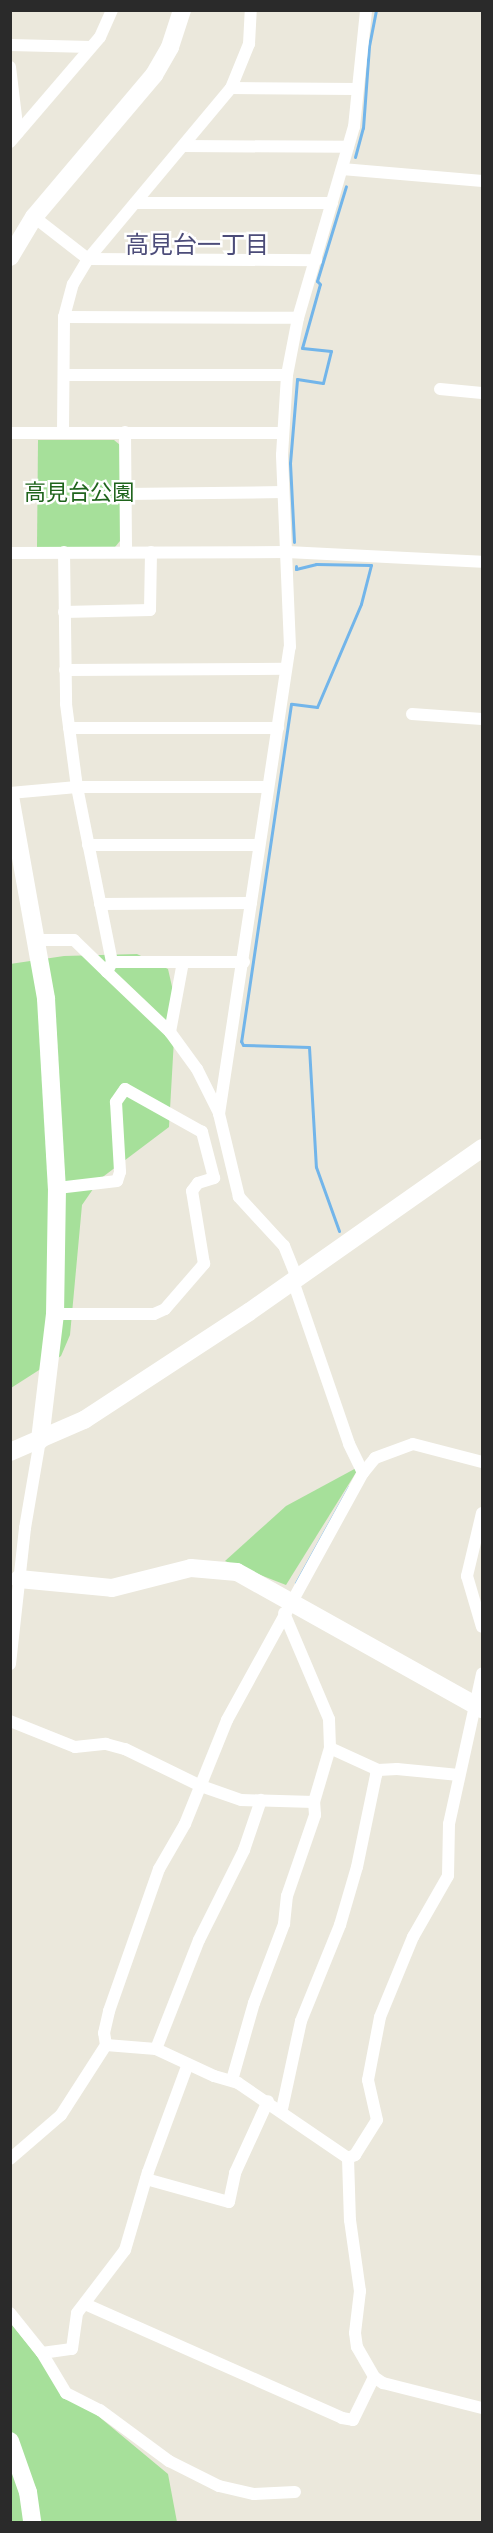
<!DOCTYPE html>
<meta charset="utf-8">
<style>
body{margin:0}
#map{position:relative;width:493px;height:2533px;overflow:hidden;background:#ebe8dc;font-family:Jost,"Noto Sans JP",sans-serif}
div>[style]{position:absolute}
[style*='--x']{left:calc(var(--x)*1px);top:calc(var(--y)*1px);width:calc(var(--w)*1px);rotate:calc(var(--a)*1deg)}
.green>*{inset:0;background:#a6e09a}
.stream>*{height:3px;margin:-1.5px;padding:0 1.5px;transform-origin:1.5px;border-radius:1.5px;background:#72b5ea}
.street>*{height:12px;margin:-6px;padding:0 6px;transform-origin:6px;border-radius:6px;background:#fff}
.secondary>*{height:18px;margin:-9px;padding:0 9px;transform-origin:9px;border-radius:9px;background:#fff}
span{translate:-50% -50%;white-space:nowrap;text-align:center;line-height:1.15;-webkit-text-stroke:5px #fff;paint-order:stroke}
.park-label{font-size:22px;color:#1f641c}
.neighbourhood-label{font-size:24px;color:#4c4c79}
.frame{position:absolute;inset:0;border:12px solid #2a2a2a;pointer-events:none}
</style>
<div id="map">
<div class="green">
<i style="clip-path:polygon(38px 440px,114px 440px,120px 445px,120px 541px,115px 547px,37px 547px)"></i>
<i style="clip-path:polygon(137px 954px,168px 969px,176px 1004px,169px 1127px,100px 1179px,82px 1205px,70px 1335px,61px 1356px,11px 1388px,10px 964px,64px 956px)"></i>
<i style="clip-path:polygon(360px 1466px,286px 1585px,225px 1561px,286px 1506px)"></i>
<i style="clip-path:polygon(10px 2322px,36px 2355px,97px 2415px,168px 2474px,177px 2522px,11px 2522px)"></i>
</div>
<div class="stream">
<i style="--x:355;--y:157;--w:30;--a:-75"></i>
<i style="--x:363;--y:128;--w:82;--a:-85.8"></i>
<i style="--x:369;--y:46;--w:37;--a:-79"></i>
<i style="--x:294;--y:542;--w:79;--a:-92.9"></i>
<i style="--x:290;--y:463;--w:84;--a:-85.2"></i>
<i style="--x:297;--y:379;--w:26;--a:9"></i>
<i style="--x:323;--y:383;--w:33;--a:-76"></i>
<i style="--x:331;--y:351;--w:29;--a:-174"></i>
<i style="--x:302;--y:348;--w:66;--a:-74.3"></i>
<i style="--x:320;--y:284;--w:4;--a:-135"></i>
<i style="--x:317;--y:281;--w:99;--a:-73"></i>
<i style="--x:296;--y:566;--w:3;--a:90"></i>
<i style="--x:296;--y:569;--w:21;--a:-14"></i>
<i style="--x:316;--y:564;--w:55;--a:1"></i>
<i style="--x:371;--y:565;--w:40;--a:104.4"></i>
<i style="--x:361;--y:604;--w:112;--a:113.1"></i>
<i style="--x:317;--y:707;--w:26;--a:-173"></i>
<i style="--x:291;--y:704;--w:341;--a:98.4"></i>
<i style="--x:241;--y:1041;--w:4;--a:63"></i>
<i style="--x:243;--y:1045;--w:66;--a:1.7"></i>
<i style="--x:309;--y:1047;--w:120;--a:86.7"></i>
<i style="--x:316;--y:1167;--w:68;--a:70.2"></i>
<i style="--x:296;--y:1583;--w:110;--a:-61.1"></i>
</div>
<div class="street">
<i style="--x:10;--y:45;--w:81;--a:1.4"></i>
<i style="--x:10;--y:67;--w:66;--a:83.1"></i>
<i style="--x:231;--y:88;--w:125;--a:0.5"></i>
<i style="--x:10;--y:142;--w:138;--a:-49.4"></i>
<i style="--x:100;--y:37;--w:30;--a:-66"></i>
<i style="--x:183;--y:146;--w:165;--a:0.3"></i>
<i style="--x:342;--y:169;--w:141;--a:4.9"></i>
<i style="--x:135;--y:203;--w:197;--a:0"></i>
<i style="--x:34;--y:217;--w:68;--a:37.9"></i>
<i style="--x:88;--y:259;--w:228;--a:0.3"></i>
<i style="--x:64;--y:317;--w:234;--a:0.2"></i>
<i style="--x:64;--y:375;--w:223;--a:0"></i>
<i style="--x:440;--y:389;--w:42;--a:5.4"></i>
<i style="--x:63;--y:432;--w:115;--a:-89.5"></i>
<i style="--x:64;--y:317;--w:34;--a:-75"></i>
<i style="--x:73;--y:284;--w:29;--a:-59"></i>
<i style="--x:88;--y:259;--w:223;--a:-50.1"></i>
<i style="--x:231;--y:88;--w:48;--a:-67.8"></i>
<i style="--x:249;--y:44;--w:34;--a:-87"></i>
<i style="--x:125;--y:432;--w:120;--a:89.5"></i>
<i style="--x:10;--y:433;--w:272;--a:0"></i>
<i style="--x:125;--y:494;--w:158;--a:-0.7"></i>
<i style="--x:64;--y:552;--w:152;--a:89.2"></i>
<i style="--x:66;--y:704;--w:84;--a:82.5"></i>
<i style="--x:77;--y:787;--w:178;--a:78.7"></i>
<i style="--x:112;--y:962;--w:11;--a:117"></i>
<i style="--x:107;--y:972;--w:87;--a:43.6"></i>
<i style="--x:170;--y:1032;--w:46;--a:53.9"></i>
<i style="--x:197;--y:1069;--w:49;--a:63.4"></i>
<i style="--x:10;--y:553;--w:277;--a:-0.2"></i>
<i style="--x:287;--y:552;--w:195;--a:2.9"></i>
<i style="--x:64;--y:612;--w:86;--a:-1.3"></i>
<i style="--x:150;--y:610;--w:58;--a:-89"></i>
<i style="--x:65;--y:670;--w:221;--a:-0.3"></i>
<i style="--x:412;--y:714;--w:70;--a:4.1"></i>
<i style="--x:69;--y:728;--w:209;--a:0"></i>
<i style="--x:10;--y:793;--w:67;--a:-5.1"></i>
<i style="--x:77;--y:787;--w:191;--a:0"></i>
<i style="--x:88;--y:845;--w:171;--a:0"></i>
<i style="--x:100;--y:904;--w:151;--a:-0.4"></i>
<i style="--x:38;--y:940;--w:36;--a:0"></i>
<i style="--x:74;--y:940;--w:46;--a:44.1"></i>
<i style="--x:112;--y:962;--w:132;--a:0"></i>
<i style="--x:170;--y:1032;--w:71;--a:-79.5"></i>
<i style="--x:297;--y:1278;--w:35;--a:-112"></i>
<i style="--x:284;--y:1246;--w:67;--a:-132.6"></i>
<i style="--x:239;--y:1197;--w:85;--a:-103.5"></i>
<i style="--x:219;--y:1114;--w:472;--a:-81.4"></i>
<i style="--x:290;--y:647;--w:192;--a:-92.4"></i>
<i style="--x:282;--y:455;--w:80;--a:-86.4"></i>
<i style="--x:287;--y:375;--w:58;--a:-79.1"></i>
<i style="--x:298;--y:318;--w:199;--a:-73.7"></i>
<i style="--x:354;--y:127;--w:118;--a:-84.1"></i>
<i style="--x:293;--y:1281;--w:172;--a:71"></i>
<i style="--x:349;--y:1444;--w:32;--a:64"></i>
<i style="--x:55;--y:1314;--w:99;--a:0"></i>
<i style="--x:154;--y:1314;--w:12;--a:-24"></i>
<i style="--x:165;--y:1309;--w:60;--a:-49.1"></i>
<i style="--x:204;--y:1264;--w:74;--a:-99.3"></i>
<i style="--x:192;--y:1191;--w:10;--a:-53"></i>
<i style="--x:198;--y:1183;--w:17;--a:-17"></i>
<i style="--x:214;--y:1178;--w:48;--a:-104.6"></i>
<i style="--x:202;--y:1132;--w:88;--a:-150.8"></i>
<i style="--x:125;--y:1089;--w:16;--a:125"></i>
<i style="--x:116;--y:1102;--w:70;--a:86.7"></i>
<i style="--x:120;--y:1172;--w:9;--a:108"></i>
<i style="--x:117;--y:1181;--w:60;--a:173.3"></i>
<i style="--x:482;--y:1513;--w:65;--a:103.4"></i>
<i style="--x:467;--y:1576;--w:53;--a:73.6"></i>
<i style="--x:10;--y:1664;--w:137;--a:-83.7"></i>
<i style="--x:25;--y:1528;--w:89;--a:-80.3"></i>
<i style="--x:10;--y:1721;--w:70;--a:21.8"></i>
<i style="--x:75;--y:1747;--w:31;--a:-6"></i>
<i style="--x:106;--y:1744;--w:20;--a:15"></i>
<i style="--x:125;--y:1749;--w:85;--a:26"></i>
<i style="--x:201;--y:1786;--w:42;--a:19.3"></i>
<i style="--x:241;--y:1800;--w:73;--a:1.6"></i>
<i style="--x:330;--y:1748;--w:53;--a:24.6"></i>
<i style="--x:106;--y:2045;--w:50;--a:4.6"></i>
<i style="--x:156;--y:2049;--w:64;--a:25"></i>
<i style="--x:214;--y:2076;--w:25;--a:16"></i>
<i style="--x:238;--y:2083;--w:133;--a:34.3"></i>
<i style="--x:156;--y:2049;--w:117;--a:-68.5"></i>
<i style="--x:199;--y:1940;--w:101;--a:-63.4"></i>
<i style="--x:244;--y:1850;--w:53;--a:-71.2"></i>
<i style="--x:232;--y:2080;--w:80;--a:-74.1"></i>
<i style="--x:254;--y:2003;--w:85;--a:-69.2"></i>
<i style="--x:284;--y:1924;--w:28;--a:-84"></i>
<i style="--x:287;--y:1896;--w:86;--a:-70.9"></i>
<i style="--x:315;--y:1815;--w:13;--a:-94"></i>
<i style="--x:314;--y:1802;--w:56;--a:-73.5"></i>
<i style="--x:330;--y:1748;--w:29;--a:-92"></i>
<i style="--x:329;--y:1719;--w:115;--a:-113"></i>
<i style="--x:282;--y:2109;--w:90;--a:-77.8"></i>
<i style="--x:301;--y:2021;--w:104;--a:-67.9"></i>
<i style="--x:340;--y:1925;--w:60;--a:-73.7"></i>
<i style="--x:357;--y:1867;--w:94;--a:-78.3"></i>
<i style="--x:376;--y:1775;--w:5;--a:-68"></i>
<i style="--x:378;--y:1770;--w:19;--a:-3"></i>
<i style="--x:397;--y:1769;--w:62;--a:5.5"></i>
<i style="--x:348;--y:2158;--w:8;--a:-23"></i>
<i style="--x:355;--y:2155;--w:41;--a:-57.8"></i>
<i style="--x:377;--y:2120;--w:41;--a:-102.7"></i>
<i style="--x:368;--y:2080;--w:64;--a:-79.2"></i>
<i style="--x:380;--y:2017;--w:87;--a:-67.6"></i>
<i style="--x:413;--y:1937;--w:70;--a:-60.2"></i>
<i style="--x:448;--y:1876;--w:52;--a:-88.9"></i>
<i style="--x:449;--y:1824;--w:154;--a:-77.6"></i>
<i style="--x:348;--y:2158;--w:62;--a:88.2"></i>
<i style="--x:350;--y:2220;--w:72;--a:82"></i>
<i style="--x:360;--y:2291;--w:42;--a:96.8"></i>
<i style="--x:355;--y:2333;--w:14;--a:82"></i>
<i style="--x:357;--y:2347;--w:34;--a:60"></i>
<i style="--x:374;--y:2377;--w:11;--a:34"></i>
<i style="--x:383;--y:2383;--w:102;--a:14.2"></i>
<i style="--x:10;--y:2159;--w:67;--a:-40.8"></i>
<i style="--x:61;--y:2115;--w:83;--a:-57.3"></i>
<i style="--x:106;--y:2045;--w:12;--a:-99"></i>
<i style="--x:104;--y:2033;--w:23;--a:-77"></i>
<i style="--x:109;--y:2011;--w:151;--a:-70.6"></i>
<i style="--x:159;--y:1869;--w:52;--a:-60"></i>
<i style="--x:185;--y:1824;--w:112;--a:-68"></i>
<i style="--x:227;--y:1720;--w:282;--a:-61.2"></i>
<i style="--x:363;--y:1473;--w:19;--a:-51"></i>
<i style="--x:375;--y:1458;--w:40;--a:-20.2"></i>
<i style="--x:413;--y:1444;--w:71;--a:14.6"></i>
<i style="--x:146;--y:2179;--w:86;--a:15.5"></i>
<i style="--x:229;--y:2202;--w:30;--a:-78"></i>
<i style="--x:235;--y:2173;--w:79;--a:-65.4"></i>
<i style="--x:85;--y:2304;--w:281;--a:23.9"></i>
<i style="--x:342;--y:2418;--w:11;--a:10"></i>
<i style="--x:353;--y:2420;--w:48;--a:-64"></i>
<i style="--x:10;--y:2313;--w:51;--a:51.3"></i>
<i style="--x:42;--y:2353;--w:30;--a:-8"></i>
<i style="--x:72;--y:2349;--w:36;--a:-82"></i>
<i style="--x:77;--y:2313;--w:79;--a:-52.7"></i>
<i style="--x:125;--y:2250;--w:81;--a:-73.6"></i>
<i style="--x:148;--y:2172;--w:115;--a:-69.7"></i>
<i style="--x:42;--y:2353;--w:47;--a:59"></i>
<i style="--x:66;--y:2393;--w:38;--a:27"></i>
<i style="--x:100;--y:2410;--w:86;--a:36.5"></i>
<i style="--x:169;--y:2461;--w:56;--a:26.6"></i>
<i style="--x:219;--y:2486;--w:36;--a:13"></i>
<i style="--x:254;--y:2494;--w:41;--a:-2.8"></i>
</div>
<div class="secondary">
<i style="--x:10;--y:257;--w:47;--a:-59"></i>
<i style="--x:34;--y:217;--w:186;--a:-49.8"></i>
<i style="--x:154;--y:75;--w:32;--a:-60"></i>
<i style="--x:170;--y:47;--w:39;--a:-72"></i>
<i style="--x:10;--y:796;--w:206;--a:79.9"></i>
<i style="--x:46;--y:999;--w:189;--a:86.7"></i>
<i style="--x:57;--y:1188;--w:126;--a:90.9"></i>
<i style="--x:55;--y:1314;--w:127;--a:96.8"></i>
<i style="--x:10;--y:1452;--w:81;--a:-23.4"></i>
<i style="--x:84;--y:1420;--w:197;--a:-33.2"></i>
<i style="--x:249;--y:1312;--w:285;--a:-35.1"></i>
<i style="--x:19;--y:1579;--w:93;--a:5.5"></i>
<i style="--x:112;--y:1588;--w:81;--a:-14.2"></i>
<i style="--x:191;--y:1568;--w:46;--a:5"></i>
<i style="--x:237;--y:1572;--w:281;--a:29.2"></i>
<i style="--x:10;--y:2441;--w:54;--a:70.6"></i>
<i style="--x:28;--y:2492;--w:30;--a:82"></i>
</div>
<div class="park-label">
<span style="left:79px;top:493px">高見台公園</span>
</div>
<div class="neighbourhood-label">
<span style="left:197px;top:245px">高見台一丁目</span>
</div>
<div class="frame"></div>
</div>
